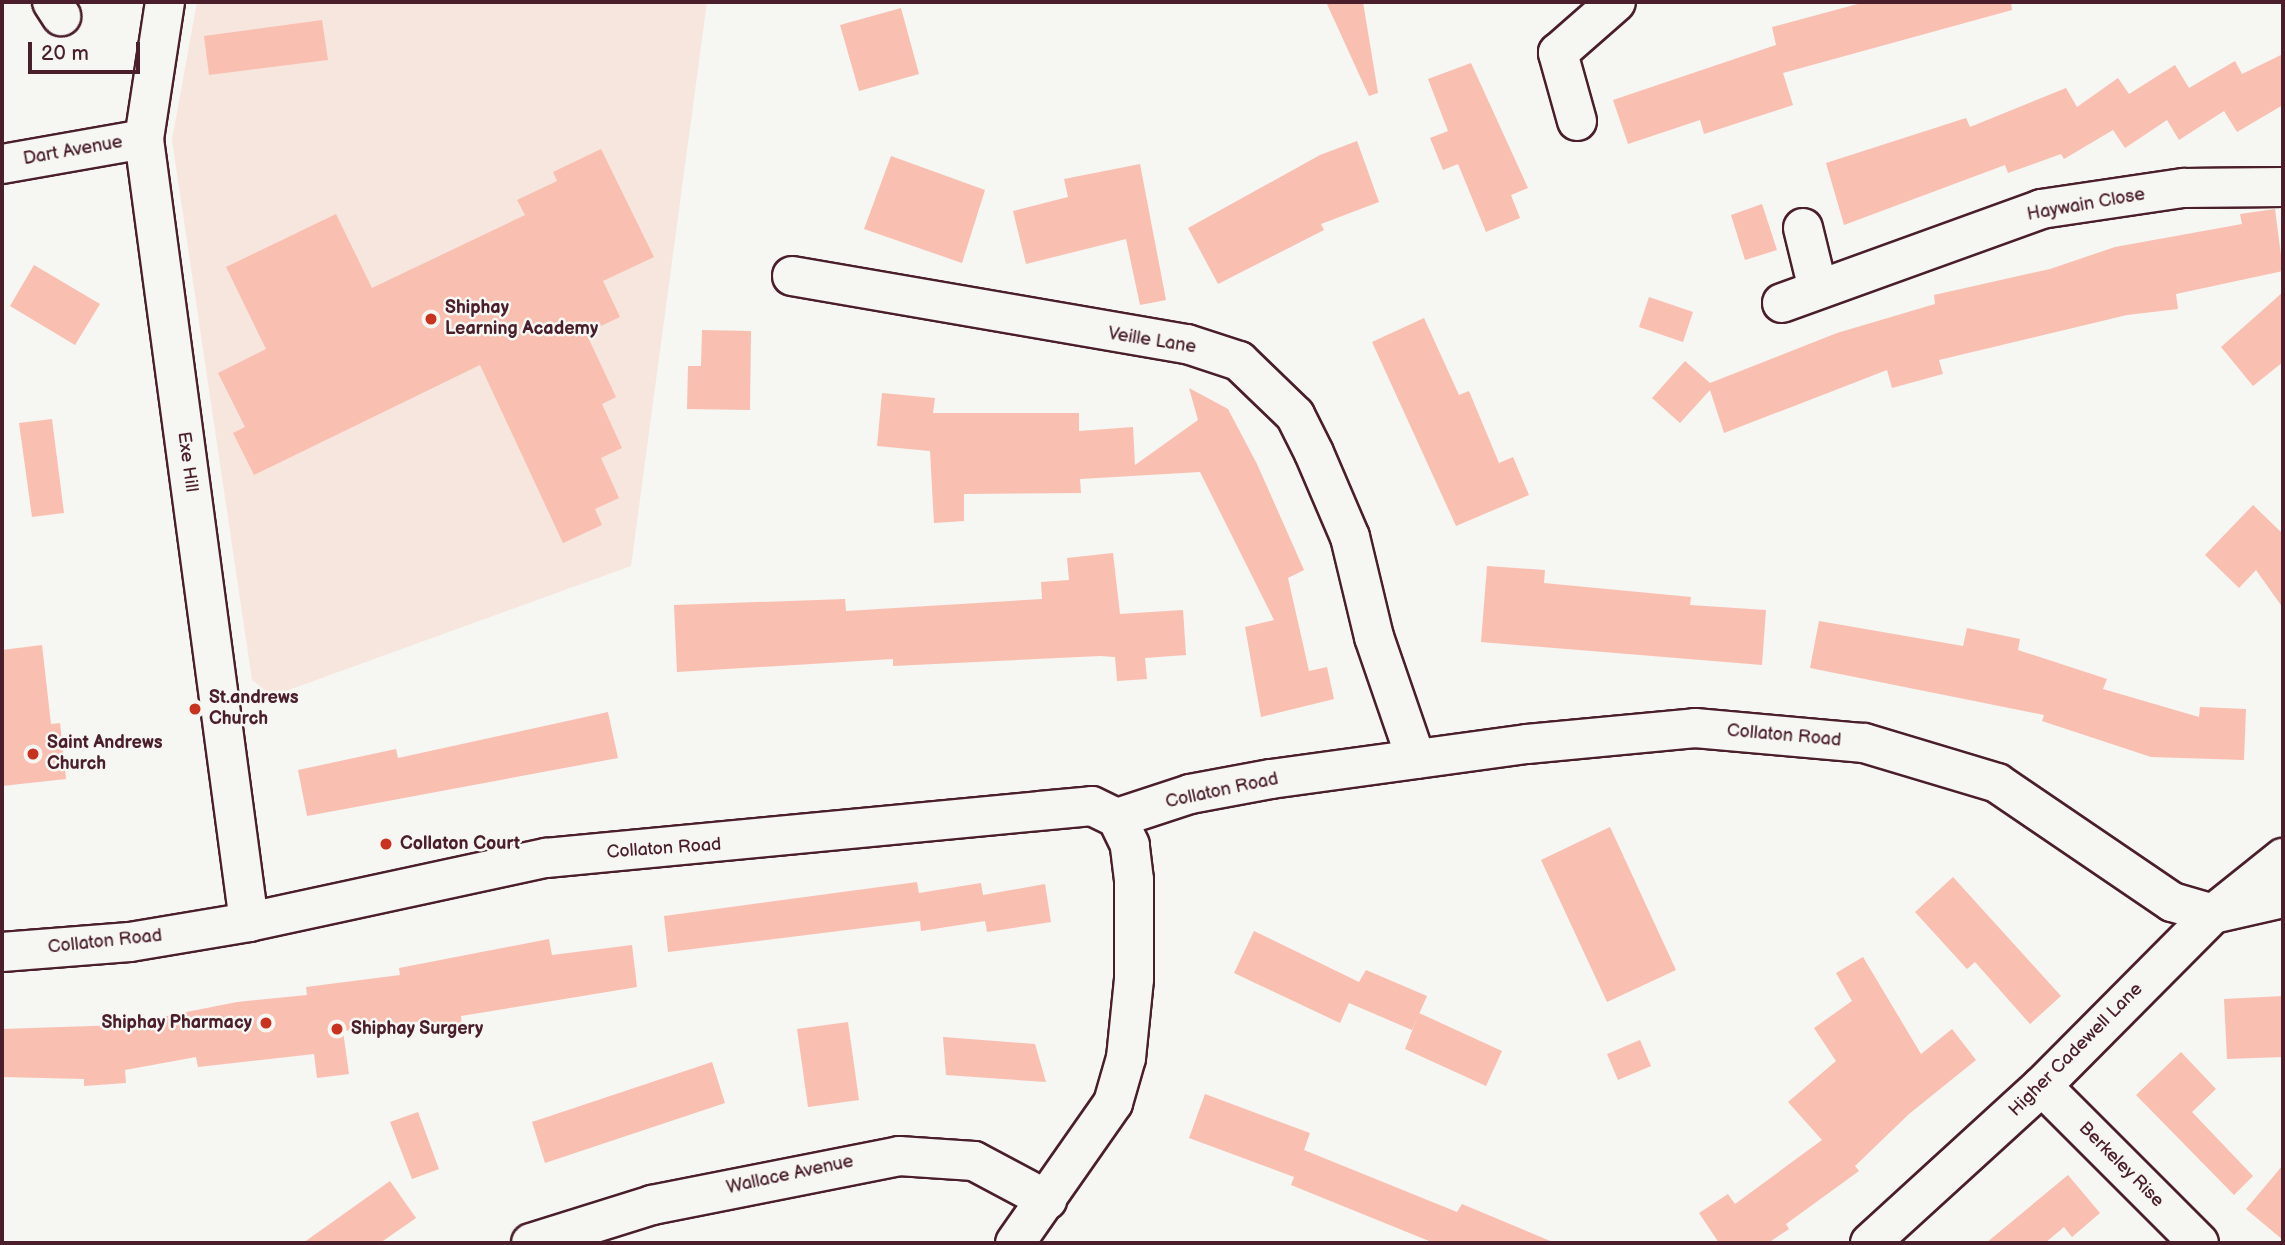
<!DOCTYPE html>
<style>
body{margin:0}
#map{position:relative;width:2285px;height:1245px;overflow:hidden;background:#f6f6f2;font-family:"Balsamiq Sans",sans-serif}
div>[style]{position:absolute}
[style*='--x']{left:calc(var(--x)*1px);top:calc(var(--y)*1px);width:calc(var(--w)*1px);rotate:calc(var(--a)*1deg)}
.built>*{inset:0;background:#f7e6de}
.building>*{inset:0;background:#f9bfb1}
.roads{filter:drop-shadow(2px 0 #4a1f2b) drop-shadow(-2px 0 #4a1f2b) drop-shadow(0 2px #4a1f2b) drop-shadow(0 -2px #4a1f2b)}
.street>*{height:38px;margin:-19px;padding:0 19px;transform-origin:19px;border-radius:19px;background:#f6f6f2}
.secondary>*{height:38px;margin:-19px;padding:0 19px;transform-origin:19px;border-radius:19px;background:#f6f6f2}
.dots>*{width:19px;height:19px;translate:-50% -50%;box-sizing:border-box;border:4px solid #f6f6f2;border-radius:50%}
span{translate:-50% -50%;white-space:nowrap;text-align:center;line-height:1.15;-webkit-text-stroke:5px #f6f6f2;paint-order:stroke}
.street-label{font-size:18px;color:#4a1f2b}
.poi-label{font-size:18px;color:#4a1f2b;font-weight:700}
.left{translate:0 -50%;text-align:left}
.right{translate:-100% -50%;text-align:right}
.frame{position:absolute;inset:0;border:4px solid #4a1f2b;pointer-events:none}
.scale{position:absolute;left:28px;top:42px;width:112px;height:32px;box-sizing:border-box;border:4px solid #4a1f2b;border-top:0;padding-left:9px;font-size:21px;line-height:24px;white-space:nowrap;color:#4a1f2b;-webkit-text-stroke:5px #f6f6f2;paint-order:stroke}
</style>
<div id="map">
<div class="built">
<i style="clip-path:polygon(197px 2px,707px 2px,631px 566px,272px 696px,252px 680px,172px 140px)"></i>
</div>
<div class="building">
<i style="clip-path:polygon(1326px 2px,1363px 2px,1378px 93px,1369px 96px)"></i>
<i style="clip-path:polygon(1865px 2px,2011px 2px,2012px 10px,1783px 73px,1793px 105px,1704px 134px,1700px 120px,1628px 144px,1613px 100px,1776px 45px,1772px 27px)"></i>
<i style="clip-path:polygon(901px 8px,919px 74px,859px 91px,840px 25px)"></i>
<i style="clip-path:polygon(322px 20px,328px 60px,209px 75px,204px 36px)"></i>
<i style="clip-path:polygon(2283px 54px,2283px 105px,2237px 132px,2224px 111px,2179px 140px,2167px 120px,2125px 148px,2113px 130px,2064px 159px,2061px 154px,2008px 173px,2005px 165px,1844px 225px,1826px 163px,1966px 118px,1970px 127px,2066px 88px,2077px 107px,2118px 78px,2129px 94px,2175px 65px,2189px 88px,2235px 61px,2242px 74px)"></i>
<i style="clip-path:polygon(1471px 63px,1528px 188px,1511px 195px,1520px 218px,1486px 232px,1458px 164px,1443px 170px,1430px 138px,1448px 131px,1428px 79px)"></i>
<i style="clip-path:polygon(1357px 141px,1379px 202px,1321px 224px,1324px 230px,1218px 284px,1188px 228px,1320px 155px)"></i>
<i style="clip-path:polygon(601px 149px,654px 257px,603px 281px,620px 317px,586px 333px,616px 397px,602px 404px,622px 448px,601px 458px,619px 498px,595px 509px,602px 525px,563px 543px,480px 365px,254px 475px,233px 433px,245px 427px,218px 373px,266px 349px,226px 267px,336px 214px,372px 288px,525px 215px,517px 200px,557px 181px,553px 172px)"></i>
<i style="clip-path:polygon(891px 156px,985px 190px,962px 263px,864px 229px)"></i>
<i style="clip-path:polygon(1140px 164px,1166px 300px,1140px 305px,1126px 239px,1026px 264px,1013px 211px,1068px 197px,1064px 179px)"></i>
<i style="clip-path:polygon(1762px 204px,1777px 250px,1745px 260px,1731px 215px)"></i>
<i style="clip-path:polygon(2275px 209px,2283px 271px,2176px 294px,2178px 309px,2127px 315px,1939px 360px,1943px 374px,1892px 388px,1887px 370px,1724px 433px,1710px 390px,1680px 423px,1652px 398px,1685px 361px,1710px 383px,1837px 333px,1935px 304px,1934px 295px,2050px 269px,2115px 247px,2242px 224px,2240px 214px)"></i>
<i style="clip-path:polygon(34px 265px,100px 304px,75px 345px,10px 306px)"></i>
<i style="clip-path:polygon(2283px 292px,2283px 362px,2253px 386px,2221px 347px)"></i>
<i style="clip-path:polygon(1649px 297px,1693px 312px,1683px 342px,1639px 327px)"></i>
<i style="clip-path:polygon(1424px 318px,1459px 395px,1469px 391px,1499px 463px,1513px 457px,1529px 495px,1456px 526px,1372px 342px)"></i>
<i style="clip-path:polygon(702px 330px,751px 331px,750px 410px,687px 409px,688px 366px,701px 366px)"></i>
<i style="clip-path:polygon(1189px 388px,1228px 409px,1257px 464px,1304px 570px,1288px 578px,1309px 671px,1327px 667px,1334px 699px,1261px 717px,1245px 627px,1274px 620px,1200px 472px,1080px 479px,1081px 493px,964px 494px,964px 521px,934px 523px,930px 451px,877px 446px,882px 393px,935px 398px,933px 413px,1079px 413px,1079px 431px,1133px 427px,1135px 465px,1198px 420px)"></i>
<i style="clip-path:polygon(52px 419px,64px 513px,32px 517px,19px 423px)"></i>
<i style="clip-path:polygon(2253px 505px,2283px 534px,2283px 608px,2256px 570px,2239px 588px,2205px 555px)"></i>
<i style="clip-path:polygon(1113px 553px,1120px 614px,1183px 610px,1186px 655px,1145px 658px,1147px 679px,1117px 681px,1115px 657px,1100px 656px,893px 666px,893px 659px,677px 672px,674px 605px,845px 599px,846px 611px,1042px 599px,1041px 582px,1069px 580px,1067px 558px)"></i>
<i style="clip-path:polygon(1487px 566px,1545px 570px,1544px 583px,1691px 597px,1690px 605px,1766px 610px,1762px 665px,1481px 642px)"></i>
<i style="clip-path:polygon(1819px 621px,1963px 646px,1967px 628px,2020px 639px,2018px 650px,2107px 679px,2103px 689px,2199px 717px,2200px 707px,2246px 709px,2244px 760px,2151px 757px,2042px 721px,2044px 715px,1810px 668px)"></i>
<i style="clip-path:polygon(42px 645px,51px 724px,60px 723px,66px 779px,2px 786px,2px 650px)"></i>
<i style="clip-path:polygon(608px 712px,618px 758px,307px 816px,298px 770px,396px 749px,398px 758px)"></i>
<i style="clip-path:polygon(1610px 827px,1676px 970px,1607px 1002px,1541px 860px)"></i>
<i style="clip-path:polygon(1953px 877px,2061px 996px,2030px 1024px,1975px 962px,1967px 969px,1915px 912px)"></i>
<i style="clip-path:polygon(917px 882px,919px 893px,981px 883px,983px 895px,1045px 884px,1051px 922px,987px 932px,985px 921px,921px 931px,920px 921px,668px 952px,664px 916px)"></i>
<i style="clip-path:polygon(1254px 931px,1359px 982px,1366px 970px,1427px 996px,1412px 1030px,1349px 1003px,1340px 1023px,1234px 973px)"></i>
<i style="clip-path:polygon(549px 939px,552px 955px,632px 945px,637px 987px,461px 1016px,462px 1026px,432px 1032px,430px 1020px,343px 1031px,349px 1074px,317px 1078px,314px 1054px,198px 1067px,196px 1057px,125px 1070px,126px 1083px,84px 1086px,84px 1079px,2px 1077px,2px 1029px,121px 1025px,237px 1002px,307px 995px,306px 987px,400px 975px,399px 968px)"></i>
<i style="clip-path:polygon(1863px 957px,1921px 1054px,1952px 1029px,1976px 1060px,1909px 1114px,1855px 1166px,1859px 1171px,1786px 1224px,1789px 1229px,1768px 1243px,1719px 1243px,1699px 1213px,1728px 1194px,1735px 1204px,1822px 1140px,1788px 1102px,1836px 1061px,1814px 1028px,1852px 1001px,1836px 973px)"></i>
<i style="clip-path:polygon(2283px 996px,2283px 1057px,2227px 1059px,2224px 999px)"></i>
<i style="clip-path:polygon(1419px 1013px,1502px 1051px,1486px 1086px,1405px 1049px)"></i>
<i style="clip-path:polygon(848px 1022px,859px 1100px,808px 1107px,797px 1029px)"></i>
<i style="clip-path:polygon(943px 1037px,1035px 1044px,1046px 1082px,946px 1075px)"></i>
<i style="clip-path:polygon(1640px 1040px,1651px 1066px,1618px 1080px,1607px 1054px)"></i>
<i style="clip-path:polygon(2181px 1052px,2216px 1089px,2192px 1112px,2253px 1176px,2234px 1195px,2136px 1095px)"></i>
<i style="clip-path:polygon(712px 1062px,725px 1103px,545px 1163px,532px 1122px)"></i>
<i style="clip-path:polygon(1205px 1094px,1310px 1133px,1304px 1150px,1457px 1212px,1462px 1204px,1555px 1243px,1434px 1243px,1291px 1185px,1294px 1177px,1189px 1138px)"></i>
<i style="clip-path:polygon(418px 1112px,439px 1169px,412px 1179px,390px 1122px)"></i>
<i style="clip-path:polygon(2283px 1165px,2283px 1240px,2246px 1209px)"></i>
<i style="clip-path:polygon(2068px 1175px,2100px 1213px,2072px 1237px,2064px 1227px,2045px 1243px,1986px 1243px)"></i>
<i style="clip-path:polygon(390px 1181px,416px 1218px,380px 1243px,303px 1243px)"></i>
</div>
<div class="roads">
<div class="street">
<i style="--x:52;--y:2;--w:17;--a:57"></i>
<i style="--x:1577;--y:121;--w:71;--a:-105.6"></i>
<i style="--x:1558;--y:53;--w:77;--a:-41.3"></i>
<i style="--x:2;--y:164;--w:144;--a:-10"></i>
<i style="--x:1803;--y:228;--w:63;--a:76.2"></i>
<i style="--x:792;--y:276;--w:401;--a:9.8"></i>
<i style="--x:1187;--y:344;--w:55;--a:18.1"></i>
<i style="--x:1239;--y:361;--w:78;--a:44"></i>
<i style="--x:1295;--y:415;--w:42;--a:63.4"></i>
<i style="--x:1314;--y:453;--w:91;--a:66.8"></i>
<i style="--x:1350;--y:537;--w:103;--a:76.5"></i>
<i style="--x:1374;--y:637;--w:129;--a:71"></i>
<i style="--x:1782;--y:303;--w:276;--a:-19.9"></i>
<i style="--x:2041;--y:209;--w:145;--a:-8.4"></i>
<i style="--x:2184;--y:188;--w:99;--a:-0.6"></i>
<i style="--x:249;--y:922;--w:304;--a:-12.2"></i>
<i style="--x:546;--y:858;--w:548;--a:-5.44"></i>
<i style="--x:1092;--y:806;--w:28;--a:26"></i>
<i style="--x:1117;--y:818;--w:77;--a:-18.2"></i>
<i style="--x:1190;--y:794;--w:82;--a:-10.5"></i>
<i style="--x:1271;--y:779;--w:258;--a:-7.8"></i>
<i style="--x:1527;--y:744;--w:169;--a:-5.4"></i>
<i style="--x:1695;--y:728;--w:170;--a:5.1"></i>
<i style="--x:1864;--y:743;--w:139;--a:16.7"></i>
<i style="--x:1997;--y:783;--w:212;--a:34.2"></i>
<i style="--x:2172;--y:902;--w:43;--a:16.3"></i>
<i style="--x:2213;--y:914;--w:72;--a:-12.9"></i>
<i style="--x:2042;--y:1086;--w:222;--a:45"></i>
<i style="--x:531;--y:1243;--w:127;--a:-17.4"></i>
<i style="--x:652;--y:1205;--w:252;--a:-11.2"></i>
<i style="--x:899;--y:1156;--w:75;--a:3.8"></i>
<i style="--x:974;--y:1161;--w:83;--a:28.1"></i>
<i style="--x:1015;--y:1243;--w:171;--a:-55"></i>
<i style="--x:1113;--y:1103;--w:47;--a:-73.9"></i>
<i style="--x:1126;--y:1058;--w:79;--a:-84.2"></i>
<i style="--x:1134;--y:979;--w:99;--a:-90"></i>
<i style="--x:1134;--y:880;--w:35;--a:-97"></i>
<i style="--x:1130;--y:845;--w:30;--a:-116"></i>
<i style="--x:1870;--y:1243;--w:233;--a:-42.4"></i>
<i style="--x:2042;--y:1086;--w:243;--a:-45.2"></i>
<i style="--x:2213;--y:914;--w:90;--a:-38.7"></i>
</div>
<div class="secondary">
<i style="--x:2;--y:952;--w:128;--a:-4.5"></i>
<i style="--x:130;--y:942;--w:121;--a:-9.5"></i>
<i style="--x:249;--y:922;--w:790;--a:-97.64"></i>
<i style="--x:144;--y:139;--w:139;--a:-81.3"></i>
</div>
</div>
<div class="dots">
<i style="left:431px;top:319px;background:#c8321e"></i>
<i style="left:195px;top:709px;background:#c8321e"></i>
<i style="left:33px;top:754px;background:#c8321e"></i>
<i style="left:386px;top:844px;background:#c8321e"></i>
<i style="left:266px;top:1023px;background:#c8321e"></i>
<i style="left:337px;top:1029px;background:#c8321e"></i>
</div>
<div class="street-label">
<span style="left:73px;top:151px;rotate:-10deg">Dart Avenue</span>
<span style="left:2086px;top:205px;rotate:-10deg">Haywain Close</span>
<span style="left:1152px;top:341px;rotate:9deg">Veille Lane</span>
<span style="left:187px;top:462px;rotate:82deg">Exe Hill</span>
<span style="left:1784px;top:736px;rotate:5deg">Collaton Road</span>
<span style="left:1222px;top:791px;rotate:-12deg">Collaton Road</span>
<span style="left:664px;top:849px;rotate:-4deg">Collaton Road</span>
<span style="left:105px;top:942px;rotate:-6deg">Collaton Road</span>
<span style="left:2076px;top:1050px;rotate:-45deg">Higher Cadewell Lane</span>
<span style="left:2121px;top:1165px;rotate:45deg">Berkeley Rise</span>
<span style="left:790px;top:1175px;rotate:-12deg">Wallace Avenue</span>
</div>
<div class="poi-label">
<span class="left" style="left:445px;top:319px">Shiphay<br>Learning Academy</span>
<span class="left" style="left:209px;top:709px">St.andrews<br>Church</span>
<span class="left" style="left:47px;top:754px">Saint Andrews<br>Church</span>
<span class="left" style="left:400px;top:844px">Collaton Court</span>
<span class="right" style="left:252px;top:1023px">Shiphay Pharmacy</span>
<span class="left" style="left:351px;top:1029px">Shiphay Surgery</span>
</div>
<div class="frame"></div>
<div class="scale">20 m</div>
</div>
